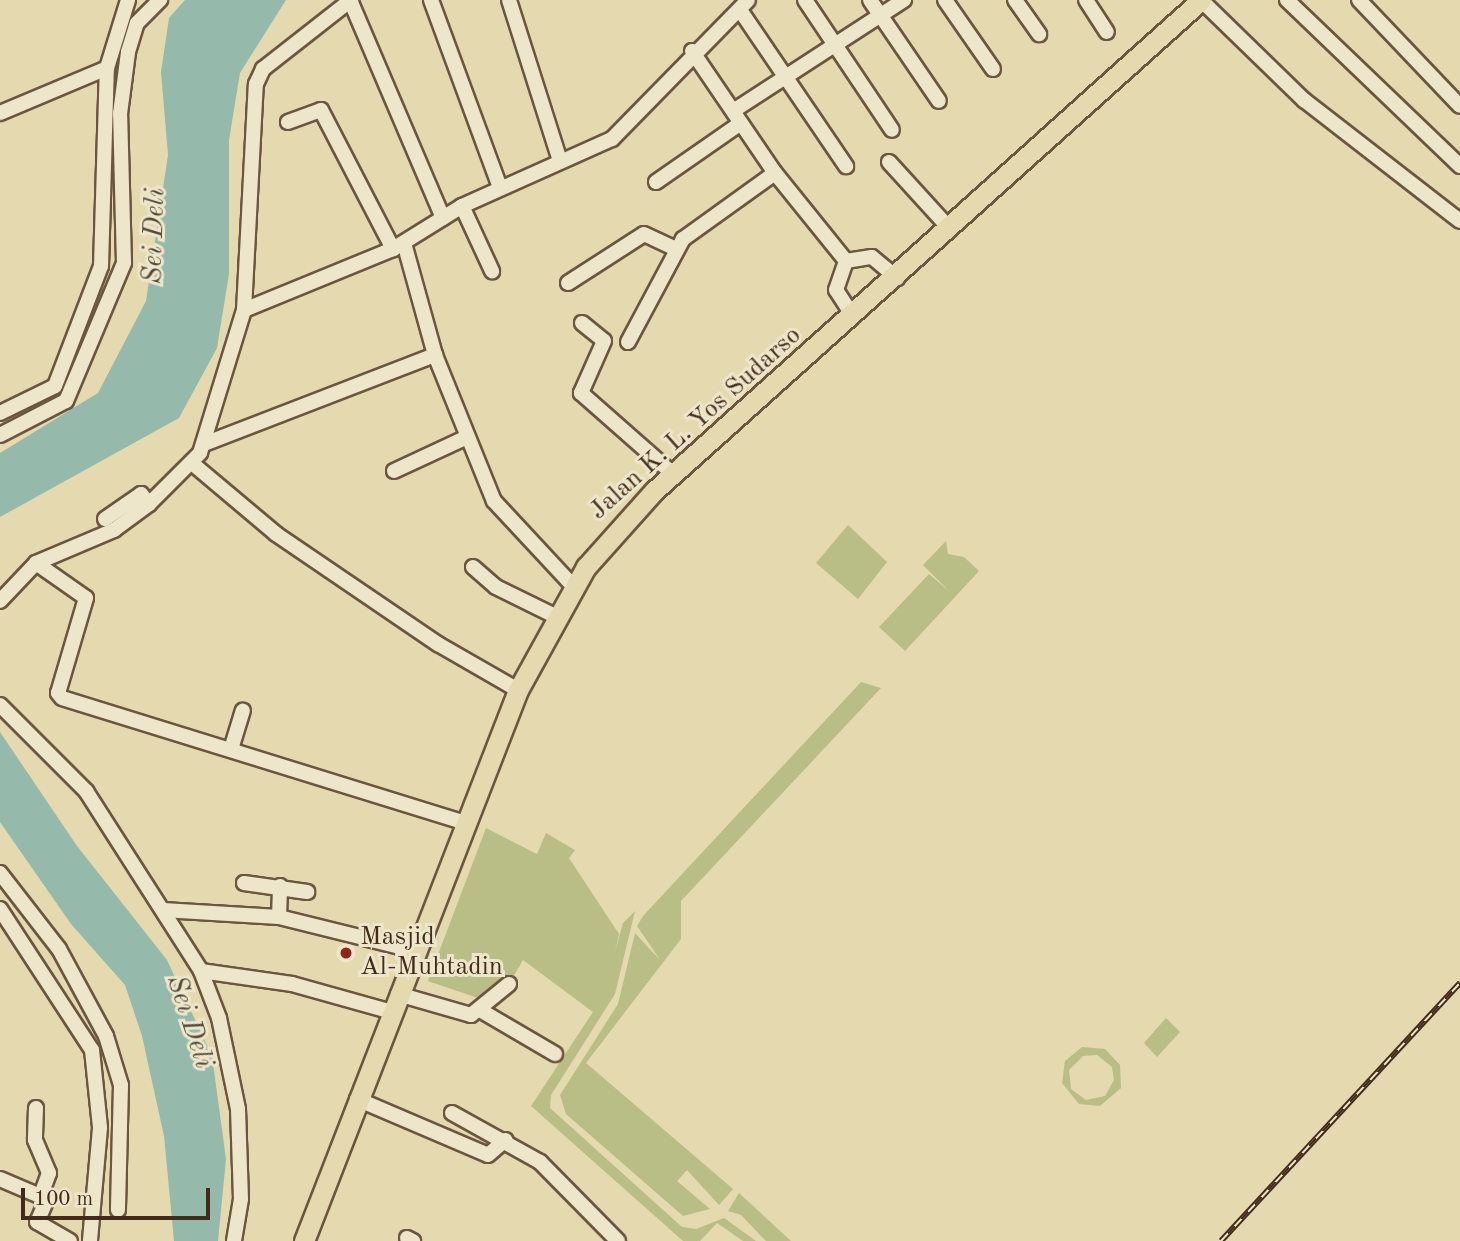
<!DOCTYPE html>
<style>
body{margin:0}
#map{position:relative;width:1460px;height:1241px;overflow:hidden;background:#e4d9af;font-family:"Old Standard TT",serif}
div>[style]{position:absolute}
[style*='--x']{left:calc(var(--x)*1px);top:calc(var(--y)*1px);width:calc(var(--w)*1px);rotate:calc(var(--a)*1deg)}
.green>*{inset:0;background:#b9be87}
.water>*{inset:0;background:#95baab}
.roads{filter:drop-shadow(2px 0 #6b5640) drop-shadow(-2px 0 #6b5640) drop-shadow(0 2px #6b5640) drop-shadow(0 -2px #6b5640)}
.minor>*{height:14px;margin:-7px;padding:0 7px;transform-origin:7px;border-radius:7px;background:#ede6cb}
.highway>*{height:19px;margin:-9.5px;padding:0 9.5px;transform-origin:9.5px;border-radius:9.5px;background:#e4d9af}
.rail>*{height:6px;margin-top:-3px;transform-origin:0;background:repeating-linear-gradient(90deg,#ede6cb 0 10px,#432b1b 0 20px);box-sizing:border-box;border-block:2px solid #432b1b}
.dots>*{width:19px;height:19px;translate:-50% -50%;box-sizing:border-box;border:4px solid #ede6cb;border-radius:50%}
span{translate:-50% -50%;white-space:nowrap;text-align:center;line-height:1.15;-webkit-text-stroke:6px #ede6cb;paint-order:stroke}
.street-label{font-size:26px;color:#432b1b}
.poi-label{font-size:26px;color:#432b1b}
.left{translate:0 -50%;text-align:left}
.water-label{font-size:28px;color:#534838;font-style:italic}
.scale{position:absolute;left:21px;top:1188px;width:189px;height:32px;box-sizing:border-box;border:4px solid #432b1b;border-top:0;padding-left:9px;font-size:21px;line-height:24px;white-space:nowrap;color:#432b1b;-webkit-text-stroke:5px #ede6cb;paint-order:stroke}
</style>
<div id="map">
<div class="green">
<i style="clip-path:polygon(848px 525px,887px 562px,858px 599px,816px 563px)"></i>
<i style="clip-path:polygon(946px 541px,948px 554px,964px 557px,979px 571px,905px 651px,879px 627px,929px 574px,949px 591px,923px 565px)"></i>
<i style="clip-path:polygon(861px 682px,881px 688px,681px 901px,681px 939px,586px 1063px,733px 1189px,719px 1205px,687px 1170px,677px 1181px,710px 1209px,683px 1216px,566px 1114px,560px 1095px,618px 1004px,635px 933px,660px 960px,637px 926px,643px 916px)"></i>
<i style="clip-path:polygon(486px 828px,537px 854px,546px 833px,575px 850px,569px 858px,619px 934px,615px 952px,623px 923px,635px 911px,615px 994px,551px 1095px,550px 1108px,682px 1227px,696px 1229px,724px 1218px,756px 1241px,743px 1241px,717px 1223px,700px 1241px,683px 1241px,531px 1106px,593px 1012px,523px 960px,513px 977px,481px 999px,428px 981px)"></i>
<i style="clip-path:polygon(1166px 1018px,1180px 1032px,1157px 1057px,1144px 1043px)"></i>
<i style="clip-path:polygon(evenodd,1082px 1047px,1105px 1049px,1120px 1065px,1121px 1088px,1100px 1106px,1079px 1104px,1062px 1083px,1065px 1061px,1082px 1047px,1097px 1055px,1112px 1067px,1114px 1080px,1105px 1096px,1086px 1100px,1071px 1089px,1069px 1070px,1083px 1056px,1097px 1055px)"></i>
<i style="clip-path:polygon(739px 1193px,791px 1241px,766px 1241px,741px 1215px,728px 1211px)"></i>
</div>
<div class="water">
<i style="clip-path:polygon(185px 0,286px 0,240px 73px,229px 140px,229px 274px,217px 348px,179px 418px,0 517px,0 453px,98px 393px,146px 301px,168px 155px,161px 72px,169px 18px)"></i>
<i style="clip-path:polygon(0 732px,77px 846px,167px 960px,212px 1056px,226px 1159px,218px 1241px,174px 1241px,164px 1136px,142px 1036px,125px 985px,71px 924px,0 822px)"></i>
</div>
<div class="roads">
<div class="minor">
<i style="--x:350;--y:0;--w:237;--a:66.9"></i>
<i style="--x:431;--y:0;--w:200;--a:69.8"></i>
<i style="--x:509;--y:0;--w:169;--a:72.4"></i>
<i style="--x:805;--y:0;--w:156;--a:56.2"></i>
<i style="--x:870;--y:0;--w:122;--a:55.7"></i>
<i style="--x:945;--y:0;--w:84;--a:55.2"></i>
<i style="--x:1015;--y:0;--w:42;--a:54.8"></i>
<i style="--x:1086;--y:0;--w:38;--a:57"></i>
<i style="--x:1201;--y:0;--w:144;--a:44.2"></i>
<i style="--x:1304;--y:100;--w:197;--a:37.8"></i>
<i style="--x:1287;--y:0;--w:240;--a:43.8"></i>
<i style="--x:1359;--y:0;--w:146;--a:46.4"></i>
<i style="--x:740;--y:10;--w:189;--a:55.8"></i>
<i style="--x:692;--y:51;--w:148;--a:55.8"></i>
<i style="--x:775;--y:173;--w:113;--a:51.1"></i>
<i style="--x:733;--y:111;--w:204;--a:-33"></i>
<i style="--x:0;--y:113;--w:116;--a:-22.8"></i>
<i style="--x:288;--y:122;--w:35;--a:-20"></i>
<i style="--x:321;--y:110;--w:157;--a:62.6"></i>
<i style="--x:889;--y:162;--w:89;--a:47.7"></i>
<i style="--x:656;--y:182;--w:103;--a:-34.8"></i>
<i style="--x:462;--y:206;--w:72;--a:65.2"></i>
<i style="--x:404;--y:243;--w:116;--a:74.5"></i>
<i style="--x:435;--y:355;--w:157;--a:68"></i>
<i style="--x:494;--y:501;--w:116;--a:47.1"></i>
<i style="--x:568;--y:283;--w:90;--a:-32.8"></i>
<i style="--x:644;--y:234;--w:35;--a:25"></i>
<i style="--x:244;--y:310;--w:161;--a:-22.3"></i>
<i style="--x:393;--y:249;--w:81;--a:-31.9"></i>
<i style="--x:462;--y:206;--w:164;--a:-24.1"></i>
<i style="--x:612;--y:139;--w:194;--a:-45.6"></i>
<i style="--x:853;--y:316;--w:31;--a:-123"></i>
<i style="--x:836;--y:290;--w:31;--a:-71"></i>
<i style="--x:846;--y:261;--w:26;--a:-9"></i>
<i style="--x:872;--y:257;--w:33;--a:40"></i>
<i style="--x:582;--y:323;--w:28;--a:39"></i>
<i style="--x:604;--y:341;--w:57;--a:113.9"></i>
<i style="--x:581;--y:393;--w:123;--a:41.4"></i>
<i style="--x:628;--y:342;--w:117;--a:-61.9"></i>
<i style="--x:683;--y:239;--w:113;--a:-35.7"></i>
<i style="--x:0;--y:413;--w:61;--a:-26.1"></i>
<i style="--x:55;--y:386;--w:129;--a:-69"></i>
<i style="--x:101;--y:266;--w:198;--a:-88.3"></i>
<i style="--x:107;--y:68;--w:71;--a:-72.8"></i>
<i style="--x:0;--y:435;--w:74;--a:-27.3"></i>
<i style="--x:66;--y:401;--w:150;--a:-67.2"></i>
<i style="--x:124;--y:263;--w:149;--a:-91.5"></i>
<i style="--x:120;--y:114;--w:63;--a:-82.6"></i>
<i style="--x:128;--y:52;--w:30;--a:-73"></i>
<i style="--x:137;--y:23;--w:33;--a:-45"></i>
<i style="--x:204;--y:444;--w:248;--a:-21.1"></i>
<i style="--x:193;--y:464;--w:109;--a:40.1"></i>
<i style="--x:276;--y:534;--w:196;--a:34.2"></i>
<i style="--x:438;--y:644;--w:92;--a:29.9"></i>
<i style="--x:394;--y:471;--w:78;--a:-24.9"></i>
<i style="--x:105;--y:519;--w:44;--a:-34.8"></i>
<i style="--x:141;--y:494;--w:13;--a:51"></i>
<i style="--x:36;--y:563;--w:61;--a:35"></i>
<i style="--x:86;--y:598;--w:99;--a:106.4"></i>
<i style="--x:58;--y:693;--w:6;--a:51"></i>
<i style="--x:62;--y:698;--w:423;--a:17.2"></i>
<i style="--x:473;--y:567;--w:30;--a:41"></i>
<i style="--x:496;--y:587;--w:66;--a:26.2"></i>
<i style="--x:0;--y:601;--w:52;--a:-46.5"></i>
<i style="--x:36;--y:563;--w:85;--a:-22.9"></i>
<i style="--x:114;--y:530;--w:44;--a:-36.6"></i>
<i style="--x:149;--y:504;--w:72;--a:-45"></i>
<i style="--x:200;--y:453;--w:150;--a:-72.9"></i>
<i style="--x:244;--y:310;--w:226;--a:-87"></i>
<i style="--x:256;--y:84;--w:17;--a:-65"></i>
<i style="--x:263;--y:69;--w:112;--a:-38.1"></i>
<i style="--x:0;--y:705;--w:122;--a:45"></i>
<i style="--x:86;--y:791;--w:214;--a:57.4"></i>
<i style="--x:201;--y:971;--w:50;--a:69"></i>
<i style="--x:219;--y:1018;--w:93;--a:78.2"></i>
<i style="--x:238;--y:1109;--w:90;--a:88.1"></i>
<i style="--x:241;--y:1199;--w:43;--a:99.5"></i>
<i style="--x:232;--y:746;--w:37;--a:-73"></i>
<i style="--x:0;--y:873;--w:96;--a:52.2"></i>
<i style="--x:59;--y:949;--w:99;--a:61.6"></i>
<i style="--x:106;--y:1036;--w:51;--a:73"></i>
<i style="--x:121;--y:1085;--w:125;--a:91.4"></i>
<i style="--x:244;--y:883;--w:64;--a:8.1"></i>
<i style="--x:0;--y:909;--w:168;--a:56.9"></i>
<i style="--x:92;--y:1050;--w:78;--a:84.1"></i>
<i style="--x:100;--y:1128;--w:113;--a:95.1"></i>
<i style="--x:163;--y:910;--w:116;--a:3.5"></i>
<i style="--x:279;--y:917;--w:141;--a:13.9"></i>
<i style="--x:279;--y:917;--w:31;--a:-88"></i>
<i style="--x:201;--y:971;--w:92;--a:8.1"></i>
<i style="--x:292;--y:984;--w:104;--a:15.6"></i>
<i style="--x:398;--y:994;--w:76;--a:16"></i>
<i style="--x:471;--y:1015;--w:49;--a:-39.2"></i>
<i style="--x:480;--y:1010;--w:87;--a:30.4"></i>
<i style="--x:357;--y:1099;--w:142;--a:23.1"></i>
<i style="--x:488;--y:1155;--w:23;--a:-41"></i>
<i style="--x:36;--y:1108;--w:32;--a:92"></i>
<i style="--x:35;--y:1140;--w:36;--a:67"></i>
<i style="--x:49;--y:1173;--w:23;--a:110"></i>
<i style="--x:452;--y:1113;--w:101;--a:29.1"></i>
<i style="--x:540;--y:1162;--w:111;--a:45.4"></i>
<i style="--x:0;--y:1179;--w:51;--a:23.1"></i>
<i style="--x:47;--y:1199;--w:25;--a:113"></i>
<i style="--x:37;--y:1222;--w:38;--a:30"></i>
<i style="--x:407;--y:1238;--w:7;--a:27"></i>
</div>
<div class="highway">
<i style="--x:304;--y:1241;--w:591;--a:-68.77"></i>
<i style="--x:518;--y:690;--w:141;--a:-61.1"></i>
<i style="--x:586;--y:567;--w:102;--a:-48.2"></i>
<i style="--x:654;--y:491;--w:735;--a:-41.91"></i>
</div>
</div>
<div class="rail">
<i style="--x:1221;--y:1241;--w:352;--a:-47.2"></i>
</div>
<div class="dots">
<i style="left:346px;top:953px;background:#8f2418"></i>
</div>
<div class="street-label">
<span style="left:696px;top:424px;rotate:-42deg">Jalan K. L. Yos Sudarso</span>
</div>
<div class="poi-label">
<span class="left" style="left:360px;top:953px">Masjid<br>Al-Muhtadin</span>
</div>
<div class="water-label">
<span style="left:155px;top:236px;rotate:-88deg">Sei Deli</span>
<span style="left:189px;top:1022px;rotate:72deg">Sei Deli</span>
</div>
<div class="scale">100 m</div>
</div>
